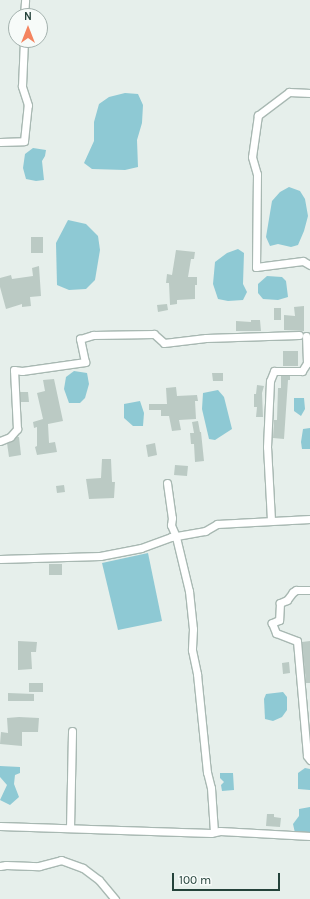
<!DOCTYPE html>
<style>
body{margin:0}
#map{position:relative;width:310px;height:899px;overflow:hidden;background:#e6efeb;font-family:Karla,sans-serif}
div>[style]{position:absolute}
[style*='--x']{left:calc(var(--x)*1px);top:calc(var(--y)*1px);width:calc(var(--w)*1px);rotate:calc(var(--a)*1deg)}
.water>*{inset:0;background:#8ec9d4}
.building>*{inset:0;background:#bbcac4}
.roads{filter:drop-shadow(1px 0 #a8b8b2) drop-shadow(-1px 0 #a8b8b2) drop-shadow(0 1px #a8b8b2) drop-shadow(0 -1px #a8b8b2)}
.minor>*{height:7px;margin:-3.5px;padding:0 3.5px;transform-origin:3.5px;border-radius:3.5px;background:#fff}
span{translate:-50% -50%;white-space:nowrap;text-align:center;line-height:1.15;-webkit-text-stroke:3px #f7fbf9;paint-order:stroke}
.north{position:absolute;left:8px;top:8px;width:40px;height:40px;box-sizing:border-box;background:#f7fbf9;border:1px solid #a3b1ad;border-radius:50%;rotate:0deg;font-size:11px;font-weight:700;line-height:16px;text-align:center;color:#24423a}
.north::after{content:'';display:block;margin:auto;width:14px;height:18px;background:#f4845f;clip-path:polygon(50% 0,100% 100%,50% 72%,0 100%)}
.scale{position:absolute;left:172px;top:873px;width:108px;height:18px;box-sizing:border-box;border:2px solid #24423a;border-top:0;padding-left:5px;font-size:12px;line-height:14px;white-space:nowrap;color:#24423a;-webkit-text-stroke:3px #f7fbf9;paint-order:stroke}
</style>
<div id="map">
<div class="water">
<i style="clip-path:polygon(125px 93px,138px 94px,143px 105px,142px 123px,137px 140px,138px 167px,125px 170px,92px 169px,84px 163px,94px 141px,94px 122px,99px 104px,109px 97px)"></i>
<i style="clip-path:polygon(33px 148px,46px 150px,45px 156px,42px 161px,44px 180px,36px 181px,26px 179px,23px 168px,25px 154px)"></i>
<i style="clip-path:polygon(289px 187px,300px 191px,305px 199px,308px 216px,304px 231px,298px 245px,291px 247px,278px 244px,270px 246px,266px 237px,272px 201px,280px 192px)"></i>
<i style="clip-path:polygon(68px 220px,86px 224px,98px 236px,100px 250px,95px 280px,86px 289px,69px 290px,57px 285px,56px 243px)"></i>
<i style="clip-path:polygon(238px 249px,244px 253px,243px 284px,247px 292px,243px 300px,228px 301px,218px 299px,213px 284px,215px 262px,227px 253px)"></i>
<i style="clip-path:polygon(267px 276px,282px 277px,286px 281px,288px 297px,278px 300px,263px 299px,258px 293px,258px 284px)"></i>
<i style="clip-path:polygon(74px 371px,87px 373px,89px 384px,85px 398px,80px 403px,69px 403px,64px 389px,66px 377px)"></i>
<i style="clip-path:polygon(218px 390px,224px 397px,232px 429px,215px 440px,209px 439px,202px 409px,203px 393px)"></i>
<i style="clip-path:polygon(294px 398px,304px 398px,305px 409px,301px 416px,294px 411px)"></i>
<i style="clip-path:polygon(140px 401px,144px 413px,143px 426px,133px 426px,124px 418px,124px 404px)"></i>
<i style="clip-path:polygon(310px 428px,310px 449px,302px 449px,301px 442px,303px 429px)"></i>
<i style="clip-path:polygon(148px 553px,162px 621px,118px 630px,102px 563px)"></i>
<i style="clip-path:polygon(283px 692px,287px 697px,287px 710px,282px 717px,273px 721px,265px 719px,264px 699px,266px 694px)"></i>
<i style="clip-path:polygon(0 766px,20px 767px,20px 773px,15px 775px,14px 784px,19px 797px,10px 805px,0 800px,7px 785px,0 777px)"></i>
<i style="clip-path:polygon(305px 768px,310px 769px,310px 790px,298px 789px,298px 773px)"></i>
<i style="clip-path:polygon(220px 773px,233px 773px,234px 790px,222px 791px,221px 785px,224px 782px,220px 778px)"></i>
<i style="clip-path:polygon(310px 807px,310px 833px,295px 833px,293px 824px,299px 816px,299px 809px)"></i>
</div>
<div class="building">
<i style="clip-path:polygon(31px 237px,43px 237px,43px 253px,31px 253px)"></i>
<i style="clip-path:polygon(176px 250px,195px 252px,194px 259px,191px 259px,188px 277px,197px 277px,197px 285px,195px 285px,195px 299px,177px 300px,177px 304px,170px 305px,169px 283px,166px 283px,167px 274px,172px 275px)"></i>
<i style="clip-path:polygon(39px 266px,41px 296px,30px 297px,31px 306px,22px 307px,22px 304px,6px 309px,0 287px,0 278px,11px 275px,12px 279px,33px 276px,32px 268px)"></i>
<i style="clip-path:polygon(167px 304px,168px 310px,158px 312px,157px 305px)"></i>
<i style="clip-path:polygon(304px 306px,304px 331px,284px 330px,284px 315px,295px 316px,294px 307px)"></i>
<i style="clip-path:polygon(274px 308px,281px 308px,281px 320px,274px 320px)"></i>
<i style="clip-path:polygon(251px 320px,260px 320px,261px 331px,236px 331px,236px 321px,251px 322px)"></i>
<i style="clip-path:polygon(283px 351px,298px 351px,298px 366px,283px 366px)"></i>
<i style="clip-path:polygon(212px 373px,223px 373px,223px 381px,213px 381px)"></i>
<i style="clip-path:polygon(281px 376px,290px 376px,290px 380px,288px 380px,284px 439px,273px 438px,274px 420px,277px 420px,278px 388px,281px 388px)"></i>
<i style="clip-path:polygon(54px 379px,63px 421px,48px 424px,49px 443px,55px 442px,57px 452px,37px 455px,35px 447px,37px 446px,37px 427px,34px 428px,33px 422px,43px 419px,37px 393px,45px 391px,43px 380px)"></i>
<i style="clip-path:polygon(257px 385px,264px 386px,262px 393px,263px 417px,256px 417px,257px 407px,254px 407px,254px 394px,256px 394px)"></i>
<i style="clip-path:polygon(176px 387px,177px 396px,197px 395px,198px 401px,195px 401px,196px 419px,179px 420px,181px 430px,172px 431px,169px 416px,161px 416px,161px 410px,149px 410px,149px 404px,167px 404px,166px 388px)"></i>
<i style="clip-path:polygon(20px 392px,28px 392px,29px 402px,21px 402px)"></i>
<i style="clip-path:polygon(198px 421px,200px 432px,201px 432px,204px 461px,195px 462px,194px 444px,191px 444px,190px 433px,194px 433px,192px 422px)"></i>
<i style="clip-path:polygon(17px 437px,19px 437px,21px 455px,9px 457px,7px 443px)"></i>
<i style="clip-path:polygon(155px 443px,157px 455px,148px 457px,146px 445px)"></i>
<i style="clip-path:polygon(102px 459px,111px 459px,112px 482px,115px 482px,114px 498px,89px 499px,86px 479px,101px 478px)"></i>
<i style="clip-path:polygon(175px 465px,188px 466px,187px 476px,174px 475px)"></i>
<i style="clip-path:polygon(64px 485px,65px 492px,57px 493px,56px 486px)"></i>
<i style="clip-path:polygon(49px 564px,62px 564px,62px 575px,49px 575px)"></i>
<i style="clip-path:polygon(18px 641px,37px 642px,36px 652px,31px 652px,32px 669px,18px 670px)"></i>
<i style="clip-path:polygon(310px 641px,310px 683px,306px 683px,302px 642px)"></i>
<i style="clip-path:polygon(289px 662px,290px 673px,283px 674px,282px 663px)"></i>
<i style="clip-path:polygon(29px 683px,43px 683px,43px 692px,29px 692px)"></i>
<i style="clip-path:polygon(8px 693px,34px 694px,34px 701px,8px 701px)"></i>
<i style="clip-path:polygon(19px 717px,39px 718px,38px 732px,22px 732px,22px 746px,0 744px,1px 732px,8px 733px,7px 718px)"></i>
<i style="clip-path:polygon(267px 814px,274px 814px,274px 817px,281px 818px,280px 827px,266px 826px)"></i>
</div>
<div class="roads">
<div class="minor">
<i style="--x:24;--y:16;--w:16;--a:-86"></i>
<i style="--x:310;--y:93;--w:21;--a:-177"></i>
<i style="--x:289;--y:92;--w:39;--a:143"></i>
<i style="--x:258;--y:115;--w:42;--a:98.1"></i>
<i style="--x:252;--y:157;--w:18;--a:74"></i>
<i style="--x:257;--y:174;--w:93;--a:90.6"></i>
<i style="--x:256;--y:267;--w:47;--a:-7.3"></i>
<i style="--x:303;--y:261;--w:8;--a:30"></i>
<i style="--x:0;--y:142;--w:24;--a:-2"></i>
<i style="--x:24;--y:141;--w:36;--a:-84"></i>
<i style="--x:28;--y:105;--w:20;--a:-108"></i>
<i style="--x:22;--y:86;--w:46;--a:-87.5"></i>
<i style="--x:0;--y:441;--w:11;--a:-22"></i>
<i style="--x:10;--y:437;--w:11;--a:-49"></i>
<i style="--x:17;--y:429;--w:59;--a:-92.9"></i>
<i style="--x:14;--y:370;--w:8;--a:7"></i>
<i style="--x:22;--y:371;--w:64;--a:-8.1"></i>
<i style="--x:85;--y:362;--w:24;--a:-102"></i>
<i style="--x:80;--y:339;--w:14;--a:-17"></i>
<i style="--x:93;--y:335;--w:61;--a:-0.9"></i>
<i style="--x:154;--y:334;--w:13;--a:42"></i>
<i style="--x:164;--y:343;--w:42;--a:-6.8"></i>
<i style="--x:206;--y:338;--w:93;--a:-1.8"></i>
<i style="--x:167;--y:483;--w:35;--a:82"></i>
<i style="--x:172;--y:518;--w:7;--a:98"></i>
<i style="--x:171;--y:525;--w:13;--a:67"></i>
<i style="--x:176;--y:537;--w:56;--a:76.5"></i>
<i style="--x:189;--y:591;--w:38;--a:84"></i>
<i style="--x:193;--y:629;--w:21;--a:93"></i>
<i style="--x:192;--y:650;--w:25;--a:78"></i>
<i style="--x:197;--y:674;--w:99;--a:84.2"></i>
<i style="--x:207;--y:772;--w:16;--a:76"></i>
<i style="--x:211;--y:788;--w:44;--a:86.1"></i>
<i style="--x:271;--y:520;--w:73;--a:-93.1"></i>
<i style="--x:267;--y:447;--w:66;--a:-87.4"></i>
<i style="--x:270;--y:381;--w:11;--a:-68"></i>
<i style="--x:274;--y:371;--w:28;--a:0"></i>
<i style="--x:302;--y:371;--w:9;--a:-58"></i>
<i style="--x:307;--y:363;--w:27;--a:-92"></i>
<i style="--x:0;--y:559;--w:100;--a:-1.7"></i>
<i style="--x:100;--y:556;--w:42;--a:-11"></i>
<i style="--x:141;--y:548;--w:32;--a:-20"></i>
<i style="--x:171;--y:537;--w:35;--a:-10"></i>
<i style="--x:205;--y:531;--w:14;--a:-30"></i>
<i style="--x:217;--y:524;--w:93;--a:-3.1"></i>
<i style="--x:310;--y:590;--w:14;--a:180"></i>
<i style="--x:296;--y:590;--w:4;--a:146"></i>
<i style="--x:293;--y:592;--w:10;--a:127"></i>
<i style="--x:287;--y:600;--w:8;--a:157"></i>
<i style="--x:280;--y:603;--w:17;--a:93"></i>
<i style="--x:279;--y:620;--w:8;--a:157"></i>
<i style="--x:272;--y:623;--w:11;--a:68"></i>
<i style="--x:276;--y:633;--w:22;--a:21"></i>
<i style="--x:297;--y:641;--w:115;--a:85"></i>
<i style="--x:307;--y:756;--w:5;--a:53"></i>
<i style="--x:0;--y:826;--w:211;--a:1.9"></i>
<i style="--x:211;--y:833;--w:9;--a:-13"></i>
<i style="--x:220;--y:831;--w:90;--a:3.2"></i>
<i style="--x:70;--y:828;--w:97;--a:-88.8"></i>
<i style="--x:0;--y:866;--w:6;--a:-9"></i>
<i style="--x:6;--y:865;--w:33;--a:2"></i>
<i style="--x:39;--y:866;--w:23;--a:-15"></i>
<i style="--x:61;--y:860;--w:23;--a:20"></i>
<i style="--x:83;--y:868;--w:20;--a:37"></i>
<i style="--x:99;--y:880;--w:25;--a:50"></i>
</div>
</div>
<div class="north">N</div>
<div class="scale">100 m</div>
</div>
